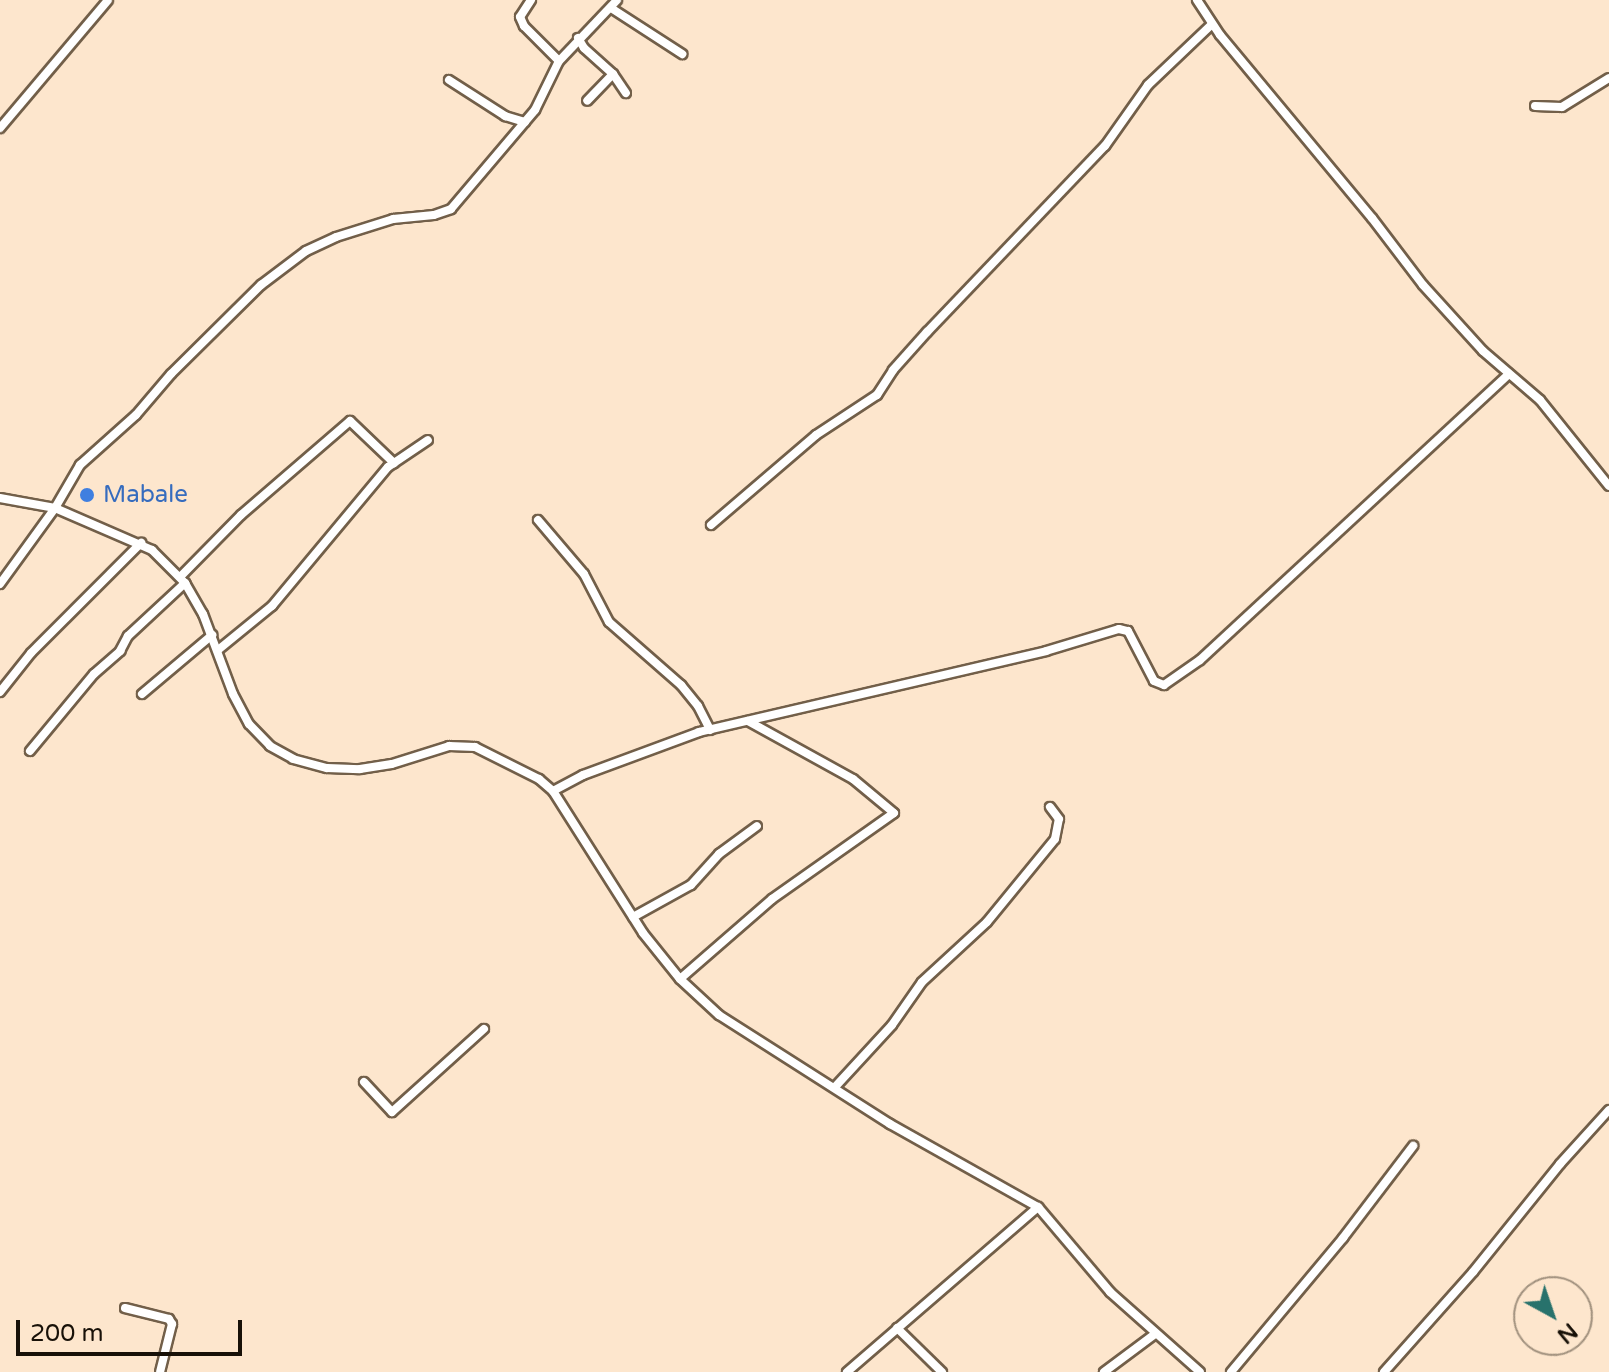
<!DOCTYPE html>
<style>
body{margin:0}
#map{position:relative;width:1609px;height:1372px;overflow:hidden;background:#fde6cd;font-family:"Varela Round",sans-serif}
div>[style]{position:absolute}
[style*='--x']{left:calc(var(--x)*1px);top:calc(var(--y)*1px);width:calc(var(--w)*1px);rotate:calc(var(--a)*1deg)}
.roads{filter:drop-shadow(2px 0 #725f49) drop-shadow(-2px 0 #725f49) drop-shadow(0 2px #725f49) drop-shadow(0 -2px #725f49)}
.minor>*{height:8px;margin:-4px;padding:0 4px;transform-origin:4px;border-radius:4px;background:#fff}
.dots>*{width:22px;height:22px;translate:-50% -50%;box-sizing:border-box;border:4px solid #fde6cd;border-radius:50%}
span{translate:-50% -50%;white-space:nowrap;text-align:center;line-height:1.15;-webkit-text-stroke:8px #fde6cd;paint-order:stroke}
.shop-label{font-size:24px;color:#366cbe}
.left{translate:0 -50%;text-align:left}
.north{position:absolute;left:1513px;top:1276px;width:80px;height:80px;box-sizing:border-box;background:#fde6cd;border:2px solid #a1917e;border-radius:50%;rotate:140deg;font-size:22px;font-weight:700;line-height:32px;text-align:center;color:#181108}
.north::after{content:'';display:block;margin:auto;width:28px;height:36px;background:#28726c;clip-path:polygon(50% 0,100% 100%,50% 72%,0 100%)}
.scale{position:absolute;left:16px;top:1320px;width:226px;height:36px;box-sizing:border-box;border:4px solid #181108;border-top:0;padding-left:10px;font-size:24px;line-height:28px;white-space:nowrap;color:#181108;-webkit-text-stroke:6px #fde6cd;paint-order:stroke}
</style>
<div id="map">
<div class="roads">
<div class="minor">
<i style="--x:531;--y:0;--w:20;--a:123"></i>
<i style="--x:520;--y:17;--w:10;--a:66"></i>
<i style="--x:524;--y:26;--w:49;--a:45"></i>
<i style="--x:1197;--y:0;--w:42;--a:56.7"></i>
<i style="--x:1220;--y:35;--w:238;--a:50.3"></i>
<i style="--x:1372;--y:218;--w:84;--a:52.7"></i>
<i style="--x:1423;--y:285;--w:89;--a:47.7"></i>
<i style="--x:1483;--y:351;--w:75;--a:40.7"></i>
<i style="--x:1540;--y:400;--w:110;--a:51.3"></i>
<i style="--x:611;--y:8;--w:85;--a:32.9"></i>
<i style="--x:578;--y:38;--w:12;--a:59"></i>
<i style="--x:584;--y:48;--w:39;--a:42"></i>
<i style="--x:613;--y:74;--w:37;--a:134"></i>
<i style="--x:613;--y:74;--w:23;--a:56"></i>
<i style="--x:449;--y:80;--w:67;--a:32.7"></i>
<i style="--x:505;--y:116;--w:21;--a:17"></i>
<i style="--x:1535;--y:106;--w:27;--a:2"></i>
<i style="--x:1562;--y:107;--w:55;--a:-31.7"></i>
<i style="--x:0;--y:128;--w:167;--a:-49.8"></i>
<i style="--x:0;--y:498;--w:56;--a:10.3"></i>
<i style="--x:55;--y:508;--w:106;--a:23.4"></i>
<i style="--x:152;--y:550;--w:47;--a:45"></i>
<i style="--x:185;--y:583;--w:36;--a:60"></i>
<i style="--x:203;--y:614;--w:85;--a:69.4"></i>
<i style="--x:233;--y:694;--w:34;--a:62"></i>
<i style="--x:249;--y:724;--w:30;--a:46"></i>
<i style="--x:270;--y:746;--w:26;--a:29"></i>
<i style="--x:293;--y:759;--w:35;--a:15"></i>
<i style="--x:327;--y:768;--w:33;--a:2"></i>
<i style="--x:360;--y:769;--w:32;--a:-9"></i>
<i style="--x:392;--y:764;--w:60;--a:-17.5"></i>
<i style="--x:449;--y:746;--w:26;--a:2"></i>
<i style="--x:475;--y:747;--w:72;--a:26.6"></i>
<i style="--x:539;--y:779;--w:18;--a:41"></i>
<i style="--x:553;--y:791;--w:168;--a:57.6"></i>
<i style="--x:643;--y:933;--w:59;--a:51.2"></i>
<i style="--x:680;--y:979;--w:53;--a:42.7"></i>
<i style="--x:719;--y:1015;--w:203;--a:32.5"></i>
<i style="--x:890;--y:1124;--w:170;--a:29.3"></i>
<i style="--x:1038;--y:1207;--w:111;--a:49.7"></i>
<i style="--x:1110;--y:1292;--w:120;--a:41.6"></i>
<i style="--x:538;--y:520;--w:71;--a:49.6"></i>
<i style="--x:584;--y:574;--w:54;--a:62.5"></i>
<i style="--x:609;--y:622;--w:96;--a:41.2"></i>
<i style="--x:681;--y:685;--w:27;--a:51"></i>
<i style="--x:698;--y:706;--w:27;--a:63"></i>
<i style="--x:711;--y:525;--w:138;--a:-40.6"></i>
<i style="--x:816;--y:435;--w:73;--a:-33.3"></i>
<i style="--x:877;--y:395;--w:30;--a:-57"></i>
<i style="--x:893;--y:370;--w:51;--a:-48.2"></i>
<i style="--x:927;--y:332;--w:257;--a:-46.3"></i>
<i style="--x:1105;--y:146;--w:75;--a:-54.8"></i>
<i style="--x:1148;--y:85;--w:88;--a:-43.6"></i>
<i style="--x:180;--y:577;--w:87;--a:-45.5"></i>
<i style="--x:241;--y:515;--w:144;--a:-40.8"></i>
<i style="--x:350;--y:421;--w:61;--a:43.7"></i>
<i style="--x:0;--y:584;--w:94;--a:-54.1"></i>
<i style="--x:55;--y:508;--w:50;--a:-59.8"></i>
<i style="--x:80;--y:465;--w:75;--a:-41.8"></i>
<i style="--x:136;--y:415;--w:54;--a:-49.5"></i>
<i style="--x:171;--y:374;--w:127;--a:-44.7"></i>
<i style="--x:261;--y:285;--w:56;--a:-37.1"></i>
<i style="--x:306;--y:251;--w:33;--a:-25"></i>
<i style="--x:336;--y:237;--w:60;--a:-17.5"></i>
<i style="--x:393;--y:219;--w:41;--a:-5.6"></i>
<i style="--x:434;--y:215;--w:18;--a:-19"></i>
<i style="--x:451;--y:209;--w:130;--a:-49.7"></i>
<i style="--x:535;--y:110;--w:55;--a:-63.9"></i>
<i style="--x:559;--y:61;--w:84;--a:-46.4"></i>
<i style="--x:218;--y:650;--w:70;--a:-39.2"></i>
<i style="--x:272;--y:606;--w:181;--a:-50.2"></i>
<i style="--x:388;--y:467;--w:48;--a:-34"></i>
<i style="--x:0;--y:692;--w:50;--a:-51.5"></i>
<i style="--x:31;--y:653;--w:156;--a:-45"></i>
<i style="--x:142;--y:694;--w:92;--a:-40.1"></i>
<i style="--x:30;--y:751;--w:100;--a:-50.3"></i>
<i style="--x:94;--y:674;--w:35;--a:-41"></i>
<i style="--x:120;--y:651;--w:17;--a:-62"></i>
<i style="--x:128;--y:636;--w:78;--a:-42.9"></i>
<i style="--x:553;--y:791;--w:34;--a:-28"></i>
<i style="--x:583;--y:775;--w:124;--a:-20.3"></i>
<i style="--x:699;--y:732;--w:356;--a:-13.1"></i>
<i style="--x:1046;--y:651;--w:76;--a:-16.8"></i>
<i style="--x:1119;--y:629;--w:9;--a:13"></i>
<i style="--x:1128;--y:631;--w:56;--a:62.5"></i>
<i style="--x:1154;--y:681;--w:11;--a:22"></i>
<i style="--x:1164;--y:685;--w:44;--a:-34.8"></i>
<i style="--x:1200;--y:660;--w:421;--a:-42.8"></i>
<i style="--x:633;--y:917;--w:66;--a:-28.9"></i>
<i style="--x:691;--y:885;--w:42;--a:-47.9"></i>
<i style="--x:719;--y:854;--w:47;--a:-36.4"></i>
<i style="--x:680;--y:979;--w:122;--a:-41"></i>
<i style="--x:772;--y:899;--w:149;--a:-35.2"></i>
<i style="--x:894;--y:813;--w:53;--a:-140.3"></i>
<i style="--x:853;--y:779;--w:120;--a:-151.1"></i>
<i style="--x:364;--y:1082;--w:41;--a:47"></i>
<i style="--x:392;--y:1112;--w:124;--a:-42.1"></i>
<i style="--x:835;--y:1087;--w:84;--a:-47.4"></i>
<i style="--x:892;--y:1025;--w:52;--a:-55.1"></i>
<i style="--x:922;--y:982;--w:88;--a:-42.7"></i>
<i style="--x:987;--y:922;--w:107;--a:-50.7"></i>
<i style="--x:1055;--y:839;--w:20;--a:-79"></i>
<i style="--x:1059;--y:819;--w:15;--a:-127"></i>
<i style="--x:125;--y:1308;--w:45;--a:14"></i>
<i style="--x:169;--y:1319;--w:6;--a:59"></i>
<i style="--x:172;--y:1324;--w:49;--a:104"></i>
<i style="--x:897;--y:1328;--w:63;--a:44.4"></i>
<i style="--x:847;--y:1372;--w:252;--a:-40.8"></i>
<i style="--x:1104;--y:1372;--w:64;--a:-36.7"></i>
<i style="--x:1231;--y:1372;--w:175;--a:-50.1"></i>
<i style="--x:1343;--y:1238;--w:116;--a:-52.7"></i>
<i style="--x:1384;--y:1372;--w:134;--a:-48.3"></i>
<i style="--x:1473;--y:1272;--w:139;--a:-51.1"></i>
<i style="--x:1560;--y:1164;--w:73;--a:-47.8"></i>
</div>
</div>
<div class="dots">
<i style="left:87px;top:495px;background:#3f7fe0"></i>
</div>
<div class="shop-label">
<span class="left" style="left:103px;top:495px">Mabale</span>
</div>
<div class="north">N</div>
<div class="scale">200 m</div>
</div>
